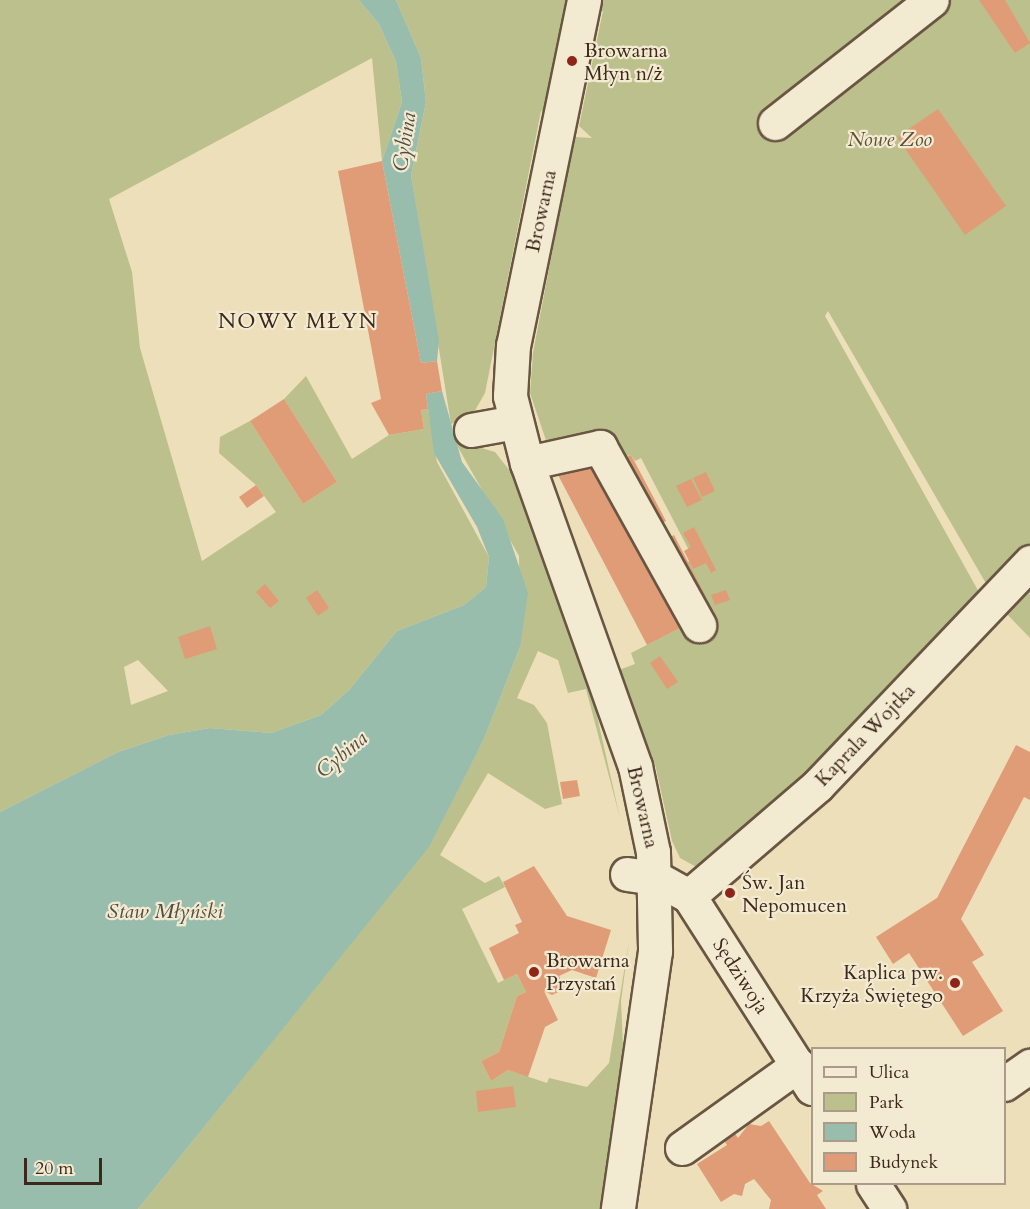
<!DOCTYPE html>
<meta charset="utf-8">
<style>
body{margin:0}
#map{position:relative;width:1030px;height:1209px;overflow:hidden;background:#ecdfb9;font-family:Cardo,serif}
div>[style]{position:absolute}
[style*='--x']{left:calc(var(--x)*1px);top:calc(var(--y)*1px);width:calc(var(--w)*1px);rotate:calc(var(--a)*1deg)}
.green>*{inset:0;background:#bcc08c}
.water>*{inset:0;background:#99bdad}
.building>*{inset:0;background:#e09c76}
.roads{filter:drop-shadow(2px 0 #695642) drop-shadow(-2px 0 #695642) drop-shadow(0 2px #695642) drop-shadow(0 -2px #695642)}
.minor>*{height:33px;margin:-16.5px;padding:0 16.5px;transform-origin:16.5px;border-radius:16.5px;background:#f3ead2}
.dots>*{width:16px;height:16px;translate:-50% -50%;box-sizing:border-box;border:3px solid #f3ead2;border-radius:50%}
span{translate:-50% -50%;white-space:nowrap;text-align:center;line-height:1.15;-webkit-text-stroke:4.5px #f3ead2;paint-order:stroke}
.poi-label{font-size:20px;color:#3d281b}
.left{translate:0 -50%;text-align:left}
.right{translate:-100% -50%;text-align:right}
.park-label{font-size:20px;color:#5d4e37;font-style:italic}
.street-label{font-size:20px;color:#3d281b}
.water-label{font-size:21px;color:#544d40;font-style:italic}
.neighbourhood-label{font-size:21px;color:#3d281b;letter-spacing:1.5px}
.legend{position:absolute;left:811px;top:1047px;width:195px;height:138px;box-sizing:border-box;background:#f3ead2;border:2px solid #aa9c89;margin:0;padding:8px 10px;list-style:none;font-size:18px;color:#3d281b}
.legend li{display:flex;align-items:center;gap:12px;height:30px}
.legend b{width:30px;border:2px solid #aa9c89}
.scale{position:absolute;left:24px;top:1158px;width:78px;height:27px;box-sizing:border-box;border:3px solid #3d281b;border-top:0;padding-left:8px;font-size:18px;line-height:21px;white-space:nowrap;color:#3d281b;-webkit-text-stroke:4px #f3ead2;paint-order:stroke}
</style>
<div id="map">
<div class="green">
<i style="clip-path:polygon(evenodd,0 0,359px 0,379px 24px,396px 62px,402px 102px,382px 161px,372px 58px,109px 199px,132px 272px,140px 348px,202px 561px,276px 512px,256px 485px,219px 453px,220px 437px,250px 421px,303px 504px,337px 482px,284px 399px,306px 376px,352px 459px,389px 435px,424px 429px,421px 410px,428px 409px,437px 462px,489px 557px,486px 587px,464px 605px,397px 631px,349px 690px,321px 715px,271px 733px,210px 728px,169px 735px,118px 752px,0 812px,0 0,138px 660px,168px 691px,131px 705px,124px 667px,138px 660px)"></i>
<i style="clip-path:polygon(396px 0,572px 0,549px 113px,541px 111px,485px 393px,473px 414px,451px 424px,411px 175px,426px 102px,421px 58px)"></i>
<i style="clip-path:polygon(597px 0,1030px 0,1030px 552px,991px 592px,828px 311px,825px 316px,980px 594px,802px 788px,700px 869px,680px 858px,672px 841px,655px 764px,619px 670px,635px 664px,631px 653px,682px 627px,688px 562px,693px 558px,641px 458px,635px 461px,631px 455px,557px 473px,530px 393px,533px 353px,574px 137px,592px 138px,579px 126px,603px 11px,595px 9px)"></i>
<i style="clip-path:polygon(454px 440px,495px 452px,522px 486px,592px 694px,620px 818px,586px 689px,568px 693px,558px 660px,538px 651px,517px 698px,534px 705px,547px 723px,562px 804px,545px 809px,488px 773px,440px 855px,485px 883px,499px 876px,505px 887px,462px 909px,498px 983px,517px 974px,526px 992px,517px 996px,499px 1052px,481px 1061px,491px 1081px,508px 1070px,547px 1083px,549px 1078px,587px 1087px,609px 1063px,629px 941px,621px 1001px,624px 1068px,605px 1209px,138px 1209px,428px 847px,484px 739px,520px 647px,519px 556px)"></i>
<i style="clip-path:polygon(1030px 572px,1030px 638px,1002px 609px)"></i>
</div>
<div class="water">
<i style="clip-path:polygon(359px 0,396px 0,421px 58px,426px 102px,411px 175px,439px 341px,437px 361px,421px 363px,382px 161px,402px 102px,396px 62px,379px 24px)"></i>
<i style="clip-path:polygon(442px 391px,462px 462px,503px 519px,528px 593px,520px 647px,484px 739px,429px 847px,138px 1209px,0 1209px,0 812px,118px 752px,169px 735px,210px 728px,271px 733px,321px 715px,349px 690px,397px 631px,464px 605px,486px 587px,489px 557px,477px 527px,434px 453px,426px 394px)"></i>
</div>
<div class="building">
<i style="clip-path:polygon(979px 0,1005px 0,1030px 43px,1015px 53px)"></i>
<i style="clip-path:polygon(938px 109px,1006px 206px,965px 235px,897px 137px)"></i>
<i style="clip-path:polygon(382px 161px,421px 363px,437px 361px,442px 391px,426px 394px,428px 409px,421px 410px,424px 429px,389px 435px,371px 403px,381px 399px,338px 171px)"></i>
<i style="clip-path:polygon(284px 399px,337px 482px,303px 504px,250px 421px)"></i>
<i style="clip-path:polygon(592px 455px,682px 627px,647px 645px,557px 473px)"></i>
<i style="clip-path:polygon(631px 455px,666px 521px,655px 527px,620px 460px)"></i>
<i style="clip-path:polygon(706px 472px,715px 491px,702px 497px,693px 478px)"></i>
<i style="clip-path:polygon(691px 479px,702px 500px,687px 507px,676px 486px)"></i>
<i style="clip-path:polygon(256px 485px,264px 496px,247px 508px,239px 497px)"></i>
<i style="clip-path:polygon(694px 527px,716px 570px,711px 573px,706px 563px,693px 569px,684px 551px,691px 547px,683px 533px)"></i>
<i style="clip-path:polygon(674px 535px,705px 595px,694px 600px,663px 541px)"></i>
<i style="clip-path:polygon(265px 584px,279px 601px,270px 608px,256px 592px)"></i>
<i style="clip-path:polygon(317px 590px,329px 608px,318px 616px,306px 598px)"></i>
<i style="clip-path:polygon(726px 590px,730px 600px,715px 605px,711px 595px)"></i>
<i style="clip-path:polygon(210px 626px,217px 649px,185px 659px,178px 637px)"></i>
<i style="clip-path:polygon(660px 656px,678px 682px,667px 689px,650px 663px)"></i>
<i style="clip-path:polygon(1016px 745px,1030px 752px,1030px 800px,1024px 797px,961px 919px,984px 955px,972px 962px,1003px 1011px,963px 1036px,909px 953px,893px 964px,876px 937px,937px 898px)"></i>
<i style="clip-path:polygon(577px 780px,580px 796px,563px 799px,560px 782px)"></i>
<i style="clip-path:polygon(534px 866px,567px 916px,611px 930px,596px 978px,572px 970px,559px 976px,565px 989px,552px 995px,544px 991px,558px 1020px,545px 1027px,528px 1077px,508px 1070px,491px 1081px,481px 1061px,499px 1052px,517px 996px,526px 992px,517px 974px,504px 980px,489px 948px,519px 933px,515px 925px,522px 922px,503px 882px)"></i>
<i style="clip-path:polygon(513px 1086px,516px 1107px,478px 1112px,476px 1091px)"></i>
<i style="clip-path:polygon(769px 1121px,810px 1183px,823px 1191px,817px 1195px,826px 1209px,769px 1209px,771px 1200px,754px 1179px,745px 1184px,742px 1196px,734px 1194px,721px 1202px,697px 1164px,727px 1145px,723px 1139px,734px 1132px,738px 1138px,749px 1124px,761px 1126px)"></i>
</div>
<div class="roads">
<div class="minor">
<i style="--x:584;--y:0;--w:352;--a:101.6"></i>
<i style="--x:513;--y:345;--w:51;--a:93.4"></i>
<i style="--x:510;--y:396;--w:69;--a:75.8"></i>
<i style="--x:527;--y:463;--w:322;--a:70.4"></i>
<i style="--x:635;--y:766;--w:88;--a:78.2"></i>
<i style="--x:653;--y:852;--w:99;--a:88.8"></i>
<i style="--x:655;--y:951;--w:261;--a:98.2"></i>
<i style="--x:775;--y:123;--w:199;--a:-38.1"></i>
<i style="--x:471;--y:430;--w:45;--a:-10.3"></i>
<i style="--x:527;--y:463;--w:75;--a:-12.4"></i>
<i style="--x:600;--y:447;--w:204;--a:60.9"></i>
<i style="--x:627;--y:874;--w:29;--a:8"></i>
<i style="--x:656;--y:878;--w:38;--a:29"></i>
<i style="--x:689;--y:896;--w:228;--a:57.4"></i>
<i style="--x:689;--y:896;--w:170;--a:-40.7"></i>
<i style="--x:818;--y:785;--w:308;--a:-46.4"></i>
<i style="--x:1004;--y:1084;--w:32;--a:-35"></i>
<i style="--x:682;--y:1148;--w:143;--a:-35.6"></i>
<i style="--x:873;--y:1184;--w:30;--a:57"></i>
</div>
</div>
<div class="dots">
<i style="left:572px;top:61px;background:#8f2418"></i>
<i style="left:730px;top:893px;background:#8f2418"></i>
<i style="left:534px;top:972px;background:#8f2418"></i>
<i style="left:955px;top:983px;background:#8f2418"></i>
</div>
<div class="poi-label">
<span class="left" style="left:584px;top:62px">Browarna<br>Młyn n/ż</span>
<span class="left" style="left:742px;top:894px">Św. Jan<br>Nepomucen</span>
<span class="left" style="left:546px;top:972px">Browarna<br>Przystań</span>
<span class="right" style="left:943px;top:984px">Kaplica pw.<br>Krzyża Świętego</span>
</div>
<div class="park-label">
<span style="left:890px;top:139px">Nowe Zoo</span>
</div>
<div class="street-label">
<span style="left:541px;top:211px;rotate:-78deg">Browarna</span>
<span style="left:865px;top:735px;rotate:-46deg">Kaprala Wojtka</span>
<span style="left:643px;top:807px;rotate:77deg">Browarna</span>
<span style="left:741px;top:976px;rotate:57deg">Sędziwoja</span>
</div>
<div class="water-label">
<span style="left:405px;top:142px;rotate:-81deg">Cybina</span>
<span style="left:342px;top:755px;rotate:-40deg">Cybina</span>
<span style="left:165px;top:912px">Staw Młyński</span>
</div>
<div class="neighbourhood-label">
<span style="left:298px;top:322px">NOWY MŁYN</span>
</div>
<ul class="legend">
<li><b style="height:8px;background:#f3ead2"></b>Ulica</li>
<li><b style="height:16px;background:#bcc08c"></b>Park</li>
<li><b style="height:16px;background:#99bdad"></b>Woda</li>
<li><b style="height:16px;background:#e09c76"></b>Budynek</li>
</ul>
<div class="scale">20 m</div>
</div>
